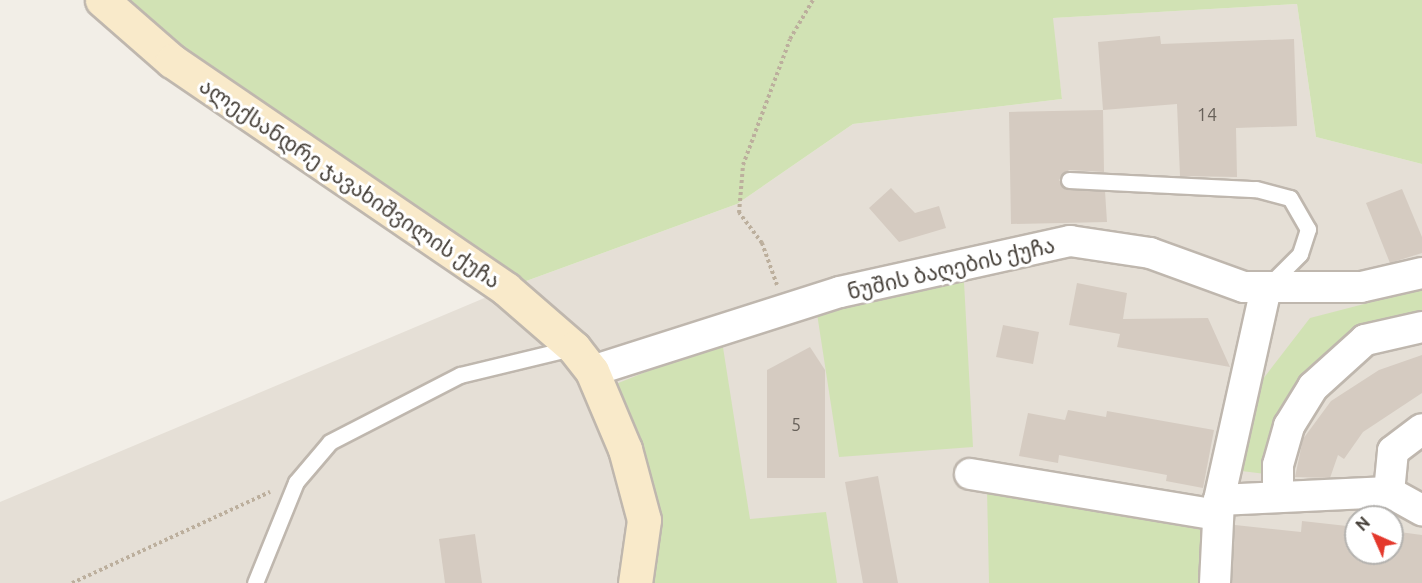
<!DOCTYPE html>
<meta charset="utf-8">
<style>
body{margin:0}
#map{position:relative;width:1422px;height:583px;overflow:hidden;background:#f2eee7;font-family:Ubuntu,"Noto Sans Georgian",sans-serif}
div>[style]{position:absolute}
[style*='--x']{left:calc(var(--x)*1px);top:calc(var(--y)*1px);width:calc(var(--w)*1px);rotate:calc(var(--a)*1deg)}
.residential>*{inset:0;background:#e5dfd6}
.green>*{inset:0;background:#d1e2b4}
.building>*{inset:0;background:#d5cbc1}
.path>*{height:4px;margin-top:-2px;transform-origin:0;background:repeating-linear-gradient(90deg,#bcaf9d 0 3px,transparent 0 6px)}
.roads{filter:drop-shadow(2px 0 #bfb7ae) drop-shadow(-2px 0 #bfb7ae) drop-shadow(0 2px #bfb7ae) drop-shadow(0 -2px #bfb7ae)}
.service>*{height:15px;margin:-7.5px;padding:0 7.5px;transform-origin:7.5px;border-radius:7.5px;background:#fff}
.minor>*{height:30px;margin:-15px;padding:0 15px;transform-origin:15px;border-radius:15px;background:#fff}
.secondary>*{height:33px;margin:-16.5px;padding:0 16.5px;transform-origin:16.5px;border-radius:16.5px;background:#f9eaca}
span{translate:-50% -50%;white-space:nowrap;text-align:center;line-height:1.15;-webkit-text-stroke:6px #fff;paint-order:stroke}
.number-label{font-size:18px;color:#68615a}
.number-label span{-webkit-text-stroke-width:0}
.street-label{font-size:21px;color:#443e37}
.north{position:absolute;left:1344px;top:505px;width:60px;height:60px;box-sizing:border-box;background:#fff;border:2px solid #b4b2af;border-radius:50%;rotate:315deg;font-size:16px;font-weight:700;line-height:24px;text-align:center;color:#443e37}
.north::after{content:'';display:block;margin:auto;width:21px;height:27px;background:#e4382c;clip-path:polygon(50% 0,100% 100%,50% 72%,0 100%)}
</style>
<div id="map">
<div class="residential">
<i style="clip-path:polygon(evenodd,1297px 4px,1316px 137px,1422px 164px,1422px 583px,0 583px,0 502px,518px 284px,737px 204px,853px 124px,1062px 99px,1052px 18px,1297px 4px,1356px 517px,1392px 517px,1392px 553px,1356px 553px,1356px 517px)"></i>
</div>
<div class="green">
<i style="clip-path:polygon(102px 0,1422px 0,1422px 164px,1316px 137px,1297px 4px,1053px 18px,1062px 99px,853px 124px,737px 204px,518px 284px)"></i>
<i style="clip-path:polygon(994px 266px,1024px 268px,964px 282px,973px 447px,839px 457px,816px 307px)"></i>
<i style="clip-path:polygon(1422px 289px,1422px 324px,1358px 337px,1266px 474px,1233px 470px,1256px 388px,1310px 318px)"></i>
<i style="clip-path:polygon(722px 341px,750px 519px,826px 512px,837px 583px,653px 583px,656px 551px,611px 386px)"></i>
<i style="clip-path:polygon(987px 489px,1202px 530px,1201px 583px,989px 583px)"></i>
</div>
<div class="building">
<i style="clip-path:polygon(1160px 36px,1161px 44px,1294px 39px,1297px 126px,1236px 128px,1237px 177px,1180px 176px,1177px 104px,1103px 110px,1098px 42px)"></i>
<i style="clip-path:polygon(1103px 110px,1104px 172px,1069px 170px,1059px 180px,1068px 190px,1105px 191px,1107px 222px,1011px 224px,1009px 112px)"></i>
<i style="clip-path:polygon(891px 188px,915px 213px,939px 206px,946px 228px,899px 242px,869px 208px)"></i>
<i style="clip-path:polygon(1402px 189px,1422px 237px,1422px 253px,1390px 263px,1366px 203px)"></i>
<i style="clip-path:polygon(1077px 283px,1127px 293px,1123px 319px,1208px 318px,1230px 367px,1117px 347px,1120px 334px,1069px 325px)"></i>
<i style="clip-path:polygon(1003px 325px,1039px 332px,1033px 364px,996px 357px)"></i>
<i style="clip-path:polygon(810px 347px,825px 370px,825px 478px,767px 478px,767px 370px)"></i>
<i style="clip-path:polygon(1422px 355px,1422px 393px,1363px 432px,1344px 459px,1338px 455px,1330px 478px,1295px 477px,1303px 439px,1331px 401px,1379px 370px)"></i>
<i style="clip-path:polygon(1068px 410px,1106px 417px,1107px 411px,1214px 430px,1203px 488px,1166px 481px,1167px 475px,1059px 455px,1058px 463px,1019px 456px,1028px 413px,1065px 420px)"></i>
<i style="clip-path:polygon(878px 476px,898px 583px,863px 583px,845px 482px)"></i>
<i style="clip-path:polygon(1302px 521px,1356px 527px,1356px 553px,1392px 553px,1392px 531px,1422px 535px,1422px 583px,1232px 583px,1235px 525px,1301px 532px)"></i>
<i style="clip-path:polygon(475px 534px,482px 583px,445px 583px,439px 539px)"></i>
</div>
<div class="path">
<i style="--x:777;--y:285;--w:45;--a:-109.7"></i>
<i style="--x:762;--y:243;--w:38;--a:-127"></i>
<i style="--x:739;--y:213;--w:48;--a:-85.2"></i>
<i style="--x:743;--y:165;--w:134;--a:-69.5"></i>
<i style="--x:790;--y:39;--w:45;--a:-59.5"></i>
<i style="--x:72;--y:583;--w:218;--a:-24.7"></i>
</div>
<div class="roads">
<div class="service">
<i style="--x:1069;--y:180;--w:187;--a:2.8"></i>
<i style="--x:1256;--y:189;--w:35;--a:15"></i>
<i style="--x:1290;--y:198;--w:36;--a:60"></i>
<i style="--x:1308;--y:229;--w:26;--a:108"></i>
<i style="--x:1300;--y:254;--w:45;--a:135"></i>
<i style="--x:255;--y:583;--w:109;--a:-67.9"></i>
<i style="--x:296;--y:482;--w:52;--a:-49.6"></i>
<i style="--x:330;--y:442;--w:146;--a:-27.3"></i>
<i style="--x:460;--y:375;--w:115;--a:-13.6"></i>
</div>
<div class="minor">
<i style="--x:592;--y:371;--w:260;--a:-17.7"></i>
<i style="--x:840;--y:292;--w:236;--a:-12.5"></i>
<i style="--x:1070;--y:241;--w:81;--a:8.5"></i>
<i style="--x:1150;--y:253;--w:100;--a:19.9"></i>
<i style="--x:1244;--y:287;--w:117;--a:0"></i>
<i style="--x:1361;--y:287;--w:63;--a:-12.9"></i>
<i style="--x:970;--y:474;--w:251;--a:9.4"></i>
<i style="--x:1389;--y:492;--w:41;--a:-84.4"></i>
<i style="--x:1393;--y:451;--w:36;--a:-37"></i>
<i style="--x:1278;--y:497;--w:32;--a:-90"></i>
<i style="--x:1278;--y:465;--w:41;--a:-74.2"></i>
<i style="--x:1289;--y:426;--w:46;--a:-58.4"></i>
<i style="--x:1313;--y:387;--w:70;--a:-42.1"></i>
<i style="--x:1365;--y:340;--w:58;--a:-12.8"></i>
<i style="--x:1219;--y:500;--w:170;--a:-2.7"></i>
<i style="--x:1389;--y:492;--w:38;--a:29"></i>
<i style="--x:1215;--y:583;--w:83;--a:-87.2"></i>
<i style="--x:1219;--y:500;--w:217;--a:-77.5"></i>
</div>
<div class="secondary">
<i style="--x:102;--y:0;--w:93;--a:41.1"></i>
<i style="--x:172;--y:61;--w:404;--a:34.3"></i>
<i style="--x:506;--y:289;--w:90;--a:40.9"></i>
<i style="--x:574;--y:348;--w:29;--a:52"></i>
<i style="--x:592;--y:371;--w:85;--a:67.1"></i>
<i style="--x:625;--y:449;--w:73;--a:75"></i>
<i style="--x:644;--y:520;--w:64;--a:98.1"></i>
</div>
</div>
<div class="number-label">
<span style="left:1207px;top:114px">14</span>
<span style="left:796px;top:424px">5</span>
</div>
<div class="street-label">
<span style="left:350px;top:183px;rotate:34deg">ალექსანდრე ჯავახიშვილის ქუჩა</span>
<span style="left:951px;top:268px;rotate:-13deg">ნუშის ბაღების ქუჩა</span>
</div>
<div class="north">N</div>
</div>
